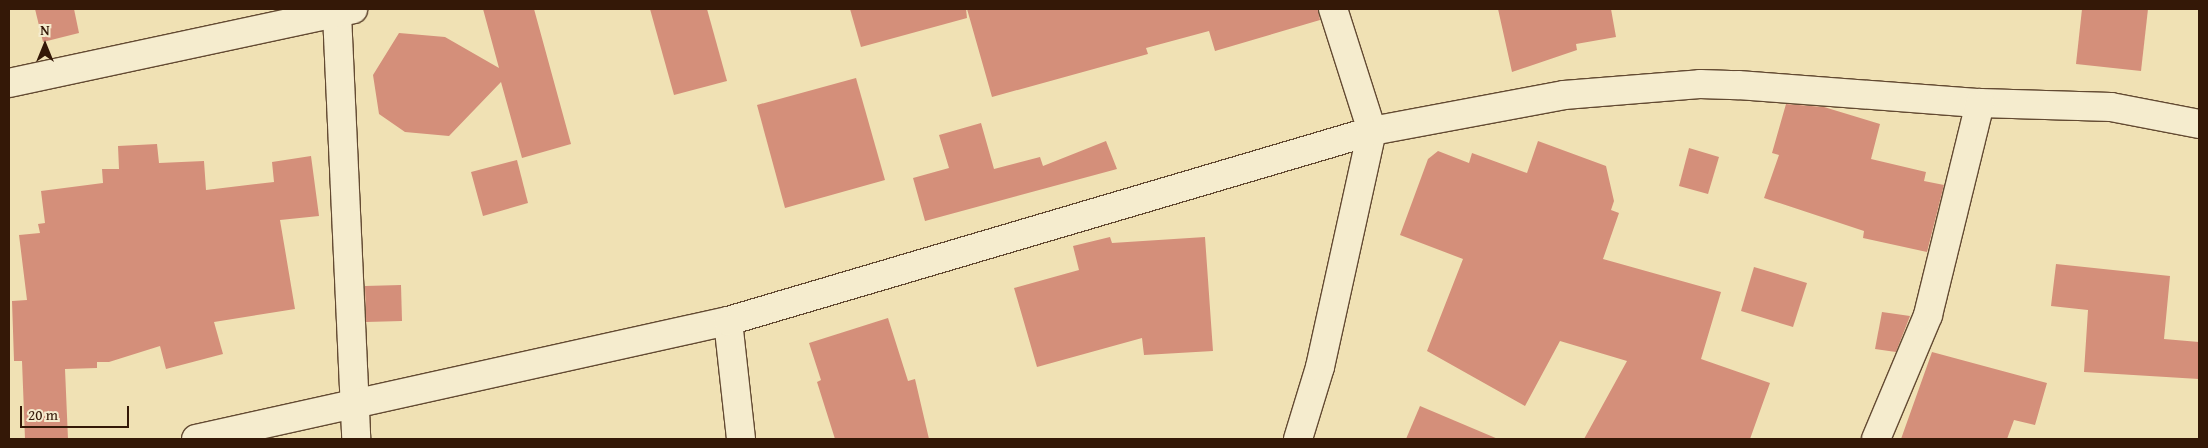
<!DOCTYPE html>
<style>
body{margin:0}
#map{position:relative;width:2208px;height:448px;overflow:hidden;background:#f0e1b4;font-family:"Gentium Book Plus",serif}
div>[style]{position:absolute}
[style*='--x']{left:calc(var(--x)*1px);top:calc(var(--y)*1px);width:calc(var(--w)*1px);rotate:calc(var(--a)*1deg)}
.building>*{inset:0;background:#d48f7a}
.roads{filter:drop-shadow(1px 0 #634a32) drop-shadow(-1px 0 #634a32) drop-shadow(0 1px #634a32) drop-shadow(0 -1px #634a32)}
.minor>*{height:28px;margin:-14px;padding:0 14px;transform-origin:14px;border-radius:14px;background:#f5ecce}
span{translate:-50% -50%;white-space:nowrap;text-align:center;line-height:1.15;-webkit-text-stroke:4px #f5ecce;paint-order:stroke}
.frame{position:absolute;inset:0;border:10px solid #341807;pointer-events:none}
.north{position:absolute;left:20px;top:20px;width:50px;height:50px;-webkit-text-stroke:4px #f5ecce;paint-order:stroke;rotate:0deg;font-size:14px;font-weight:700;line-height:20px;text-align:center;color:#341807}
.north::after{content:'';display:block;margin:auto;width:18px;height:22px;background:#341807;clip-path:polygon(50% 0,100% 100%,50% 72%,0 100%)}
.scale{position:absolute;left:20px;top:406px;width:109px;height:22px;box-sizing:border-box;border:2px solid #341807;border-top:0;padding-left:6px;font-size:15px;line-height:18px;white-space:nowrap;color:#341807;-webkit-text-stroke:4px #f5ecce;paint-order:stroke}
</style>
<div id="map">
<div class="building">
<i style="clip-path:polygon(35px 9px,74px 9px,79px 33px,43px 42px)"></i>
<i style="clip-path:polygon(483px 9px,534px 9px,571px 144px,522px 158px,501px 82px,449px 136px,405px 132px,379px 114px,373px 75px,399px 33px,445px 37px,499px 68px)"></i>
<i style="clip-path:polygon(650px 9px,707px 9px,727px 81px,674px 95px)"></i>
<i style="clip-path:polygon(850px 9px,966px 9px,967px 18px,861px 47px)"></i>
<i style="clip-path:polygon(967px 9px,1318px 9px,1320px 20px,1215px 51px,1209px 31px,1146px 48px,1148px 54px,992px 97px)"></i>
<i style="clip-path:polygon(1498px 9px,1611px 9px,1616px 37px,1576px 44px,1577px 50px,1512px 72px)"></i>
<i style="clip-path:polygon(2082px 9px,2148px 9px,2141px 71px,2076px 64px)"></i>
<i style="clip-path:polygon(856px 78px,885px 180px,785px 208px,757px 105px)"></i>
<i style="clip-path:polygon(1786px 104px,1824px 107px,1880px 124px,1871px 159px,1926px 172px,1924px 181px,1944px 185px,1927px 252px,1863px 238px,1864px 231px,1764px 198px,1779px 155px,1772px 153px)"></i>
<i style="clip-path:polygon(981px 123px,994px 169px,1040px 157px,1043px 166px,1106px 141px,1117px 169px,925px 221px,913px 178px,949px 168px,939px 135px)"></i>
<i style="clip-path:polygon(1538px 141px,1606px 166px,1614px 201px,1611px 210px,1619px 213px,1603px 259px,1721px 292px,1701px 359px,1770px 383px,1750px 439px,1584px 439px,1627px 361px,1560px 341px,1525px 406px,1427px 351px,1463px 259px,1400px 235px,1428px 159px,1438px 151px,1469px 163px,1472px 153px,1527px 173px)"></i>
<i style="clip-path:polygon(157px 144px,159px 163px,204px 161px,206px 190px,274px 182px,272px 162px,311px 156px,319px 216px,280px 220px,295px 309px,214px 322px,223px 354px,166px 369px,160px 346px,109px 362px,97px 362px,97px 368px,65px 369px,68px 439px,25px 439px,22px 361px,14px 361px,12px 301px,27px 300px,19px 235px,40px 233px,38px 224px,45px 223px,41px 191px,103px 183px,102px 169px,119px 169px,118px 146px)"></i>
<i style="clip-path:polygon(1689px 148px,1719px 157px,1708px 194px,1679px 186px)"></i>
<i style="clip-path:polygon(517px 160px,528px 203px,483px 216px,471px 172px)"></i>
<i style="clip-path:polygon(1110px 237px,1112px 243px,1205px 237px,1213px 351px,1144px 355px,1142px 338px,1037px 367px,1014px 288px,1079px 270px,1073px 246px)"></i>
<i style="clip-path:polygon(2056px 264px,2170px 276px,2164px 339px,2199px 342px,2199px 379px,2084px 372px,2088px 310px,2051px 306px)"></i>
<i style="clip-path:polygon(1754px 267px,1807px 283px,1793px 327px,1741px 311px)"></i>
<i style="clip-path:polygon(401px 285px,402px 321px,366px 322px,365px 286px)"></i>
<i style="clip-path:polygon(1882px 312px,1910px 316px,1896px 352px,1875px 349px)"></i>
<i style="clip-path:polygon(888px 318px,908px 381px,915px 379px,929px 439px,835px 439px,817px 382px,821px 380px,809px 343px)"></i>
<i style="clip-path:polygon(1932px 352px,2047px 383px,2035px 425px,2014px 420px,2007px 439px,1901px 439px)"></i>
<i style="clip-path:polygon(1420px 406px,1498px 439px,1406px 439px)"></i>
</div>
<div class="roads">
<div class="minor">
<i style="--x:337;--y:14;--w:425;--a:87.4"></i>
<i style="--x:9;--y:83;--w:352;--a:-12.1"></i>
<i style="--x:728;--y:321;--w:119;--a:83.7"></i>
<i style="--x:196;--y:439;--w:545;--a:-12.51"></i>
<i style="--x:728;--y:321;--w:671;--a:-16.44"></i>
<i style="--x:1372;--y:131;--w:195;--a:-10.6"></i>
<i style="--x:1564;--y:95;--w:136;--a:-4.6"></i>
<i style="--x:1700;--y:84;--w:38;--a:2"></i>
<i style="--x:1738;--y:85;--w:243;--a:4.3"></i>
<i style="--x:1980;--y:103;--w:131;--a:1.7"></i>
<i style="--x:2111;--y:107;--w:90;--a:10.9"></i>
<i style="--x:1298;--y:439;--w:75;--a:-73"></i>
<i style="--x:1320;--y:367;--w:242;--a:-77.6"></i>
<i style="--x:1372;--y:131;--w:128;--a:-107.7"></i>
<i style="--x:1876;--y:439;--w:134;--a:-67.2"></i>
<i style="--x:1928;--y:315;--w:218;--a:-76.2"></i>
</div>
</div>
<div class="frame"></div>
<div class="north">N</div>
<div class="scale">20 m</div>
</div>
